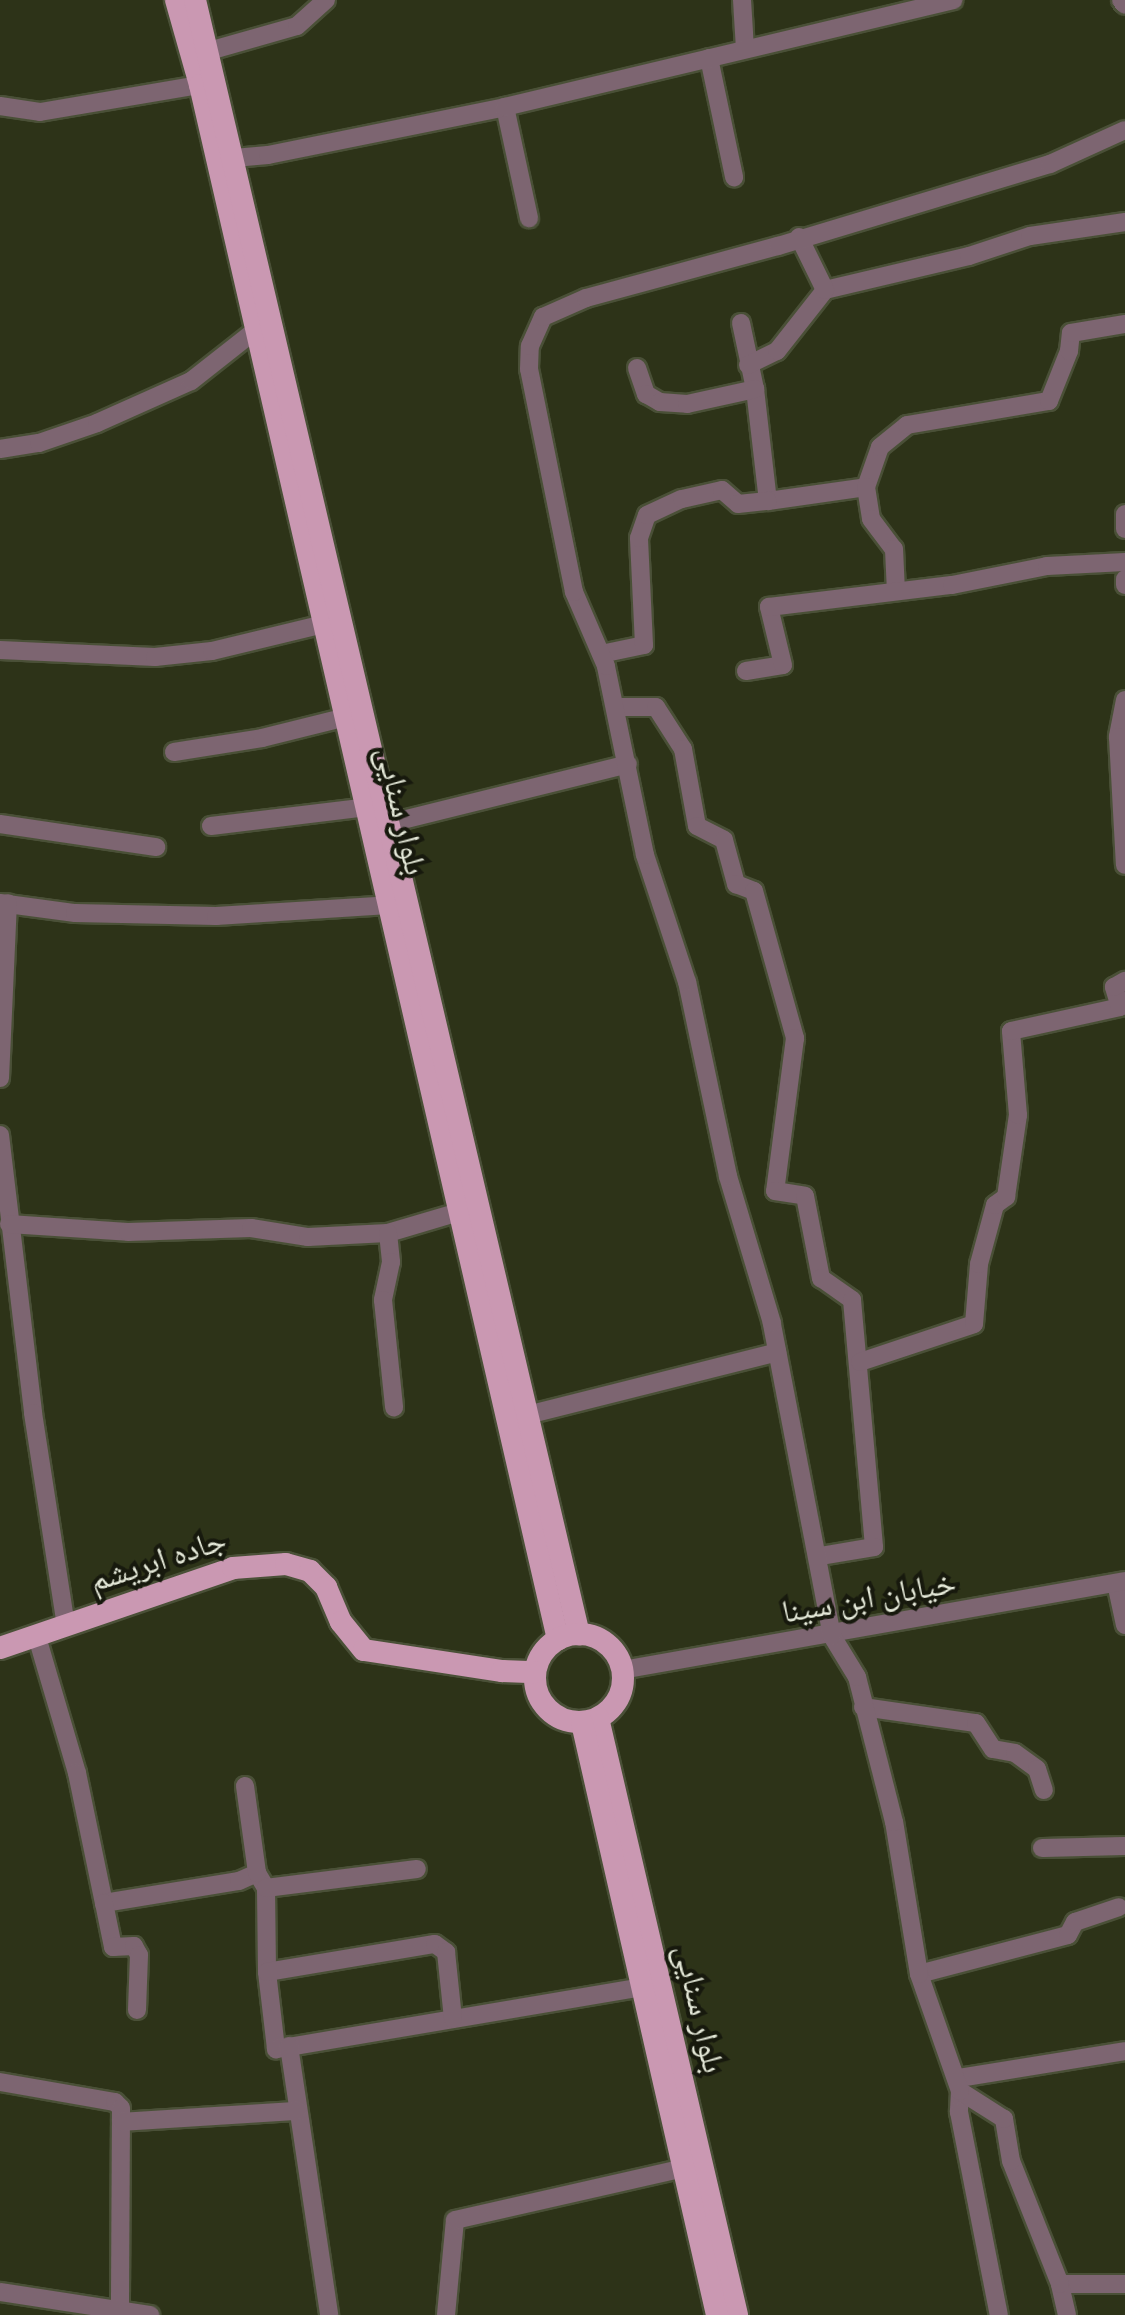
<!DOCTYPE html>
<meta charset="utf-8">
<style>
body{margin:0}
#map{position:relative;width:1125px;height:2315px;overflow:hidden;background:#2d3318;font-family:Karla,"Noto Naskh Arabic",sans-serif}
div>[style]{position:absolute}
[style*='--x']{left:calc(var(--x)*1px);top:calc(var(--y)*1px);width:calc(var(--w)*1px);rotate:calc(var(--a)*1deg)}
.roads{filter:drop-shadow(2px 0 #4a5037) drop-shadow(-2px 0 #4a5037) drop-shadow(0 2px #4a5037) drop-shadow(0 -2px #4a5037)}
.minor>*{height:18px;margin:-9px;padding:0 9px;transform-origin:9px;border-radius:9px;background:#7d6571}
.major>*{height:22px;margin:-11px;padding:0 11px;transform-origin:11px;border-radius:11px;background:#ca98b2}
.major>.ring{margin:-11px;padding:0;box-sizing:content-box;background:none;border:22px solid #ca98b2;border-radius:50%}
span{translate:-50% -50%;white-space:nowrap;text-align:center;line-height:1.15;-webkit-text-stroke:8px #17190d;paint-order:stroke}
.street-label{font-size:32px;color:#e5e9d9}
</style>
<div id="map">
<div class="roads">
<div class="minor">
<i style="--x:742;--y:0;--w:49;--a:86.5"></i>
<i style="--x:1121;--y:0;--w:6;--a:51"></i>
<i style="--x:209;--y:51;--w:91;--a:-15.9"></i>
<i style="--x:297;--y:26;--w:39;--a:-42"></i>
<i style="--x:709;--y:58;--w:122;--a:78.1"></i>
<i style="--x:0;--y:106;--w:40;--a:8.5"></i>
<i style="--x:40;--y:112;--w:162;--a:-9.6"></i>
<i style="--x:505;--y:107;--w:114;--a:77.8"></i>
<i style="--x:234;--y:158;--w:34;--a:-5"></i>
<i style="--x:268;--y:155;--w:242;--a:-11.4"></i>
<i style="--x:505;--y:107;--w:461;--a:-13.4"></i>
<i style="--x:825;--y:290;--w:148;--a:-13.3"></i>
<i style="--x:969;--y:256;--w:64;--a:-18.2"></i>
<i style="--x:1030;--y:236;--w:96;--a:-8.4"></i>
<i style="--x:741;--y:323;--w:67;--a:78"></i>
<i style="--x:755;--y:389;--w:113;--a:83.4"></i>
<i style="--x:768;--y:501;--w:99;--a:-8.1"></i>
<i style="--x:866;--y:487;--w:42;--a:-70.7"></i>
<i style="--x:880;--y:447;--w:35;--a:-39"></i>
<i style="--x:907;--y:425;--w:144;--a:-9.6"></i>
<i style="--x:1049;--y:401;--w:54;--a:-68.2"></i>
<i style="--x:1069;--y:351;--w:18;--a:-84"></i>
<i style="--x:1071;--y:333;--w:55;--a:-9.5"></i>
<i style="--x:748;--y:365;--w:32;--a:-26"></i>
<i style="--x:777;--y:351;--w:78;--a:-51.8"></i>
<i style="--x:825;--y:290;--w:59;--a:-116.1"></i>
<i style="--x:637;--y:368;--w:28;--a:71"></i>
<i style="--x:646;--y:394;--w:16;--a:30"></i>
<i style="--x:660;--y:402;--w:27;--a:4"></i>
<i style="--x:687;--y:404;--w:70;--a:-12.4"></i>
<i style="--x:0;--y:449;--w:39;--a:-9"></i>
<i style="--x:39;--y:443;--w:61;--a:-19"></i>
<i style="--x:97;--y:423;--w:103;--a:-24.1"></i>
<i style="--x:191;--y:381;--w:84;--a:-38.2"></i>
<i style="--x:866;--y:487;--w:32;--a:81"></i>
<i style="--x:871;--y:519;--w:38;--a:53"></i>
<i style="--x:894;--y:549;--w:42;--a:87.3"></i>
<i style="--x:1125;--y:514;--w:15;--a:90"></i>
<i style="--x:1125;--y:579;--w:6;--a:90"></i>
<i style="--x:0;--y:650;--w:155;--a:2.6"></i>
<i style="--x:155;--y:657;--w:57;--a:-6"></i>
<i style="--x:212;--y:651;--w:115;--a:-13.6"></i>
<i style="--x:601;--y:654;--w:44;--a:-11.8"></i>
<i style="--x:644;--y:645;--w:107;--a:-92.7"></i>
<i style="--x:639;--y:538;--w:24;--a:-71"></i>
<i style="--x:647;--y:515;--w:38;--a:-25"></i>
<i style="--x:682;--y:499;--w:41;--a:-12.7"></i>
<i style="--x:722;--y:490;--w:21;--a:41"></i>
<i style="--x:738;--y:504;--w:30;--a:-6"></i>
<i style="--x:746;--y:671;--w:37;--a:-9"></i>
<i style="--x:783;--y:665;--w:60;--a:-103.6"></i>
<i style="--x:769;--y:607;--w:184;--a:-6.9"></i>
<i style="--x:952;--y:585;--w:97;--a:-11.3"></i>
<i style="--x:1047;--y:566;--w:78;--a:-2.9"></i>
<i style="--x:1125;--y:700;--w:38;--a:101"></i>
<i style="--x:1118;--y:737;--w:128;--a:86.9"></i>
<i style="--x:618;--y:707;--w:38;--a:0"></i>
<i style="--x:656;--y:707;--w:50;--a:57.3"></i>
<i style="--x:683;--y:749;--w:78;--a:79.7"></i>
<i style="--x:697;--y:826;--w:30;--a:27"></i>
<i style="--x:724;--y:840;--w:46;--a:74.7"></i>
<i style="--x:736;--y:884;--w:19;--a:21"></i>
<i style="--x:754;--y:891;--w:153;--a:74.4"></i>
<i style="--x:795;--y:1038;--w:154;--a:97.4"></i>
<i style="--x:775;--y:1191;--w:30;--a:9"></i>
<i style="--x:805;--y:1196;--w:84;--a:79"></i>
<i style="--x:821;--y:1278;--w:38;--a:35"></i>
<i style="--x:852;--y:1300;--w:248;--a:84.9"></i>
<i style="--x:874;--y:1547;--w:55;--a:170.5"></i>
<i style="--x:174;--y:752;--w:89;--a:-9"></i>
<i style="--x:262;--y:738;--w:87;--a:-14"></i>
<i style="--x:390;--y:823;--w:245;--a:-13.9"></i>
<i style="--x:0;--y:824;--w:158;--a:8.4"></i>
<i style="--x:211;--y:826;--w:157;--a:-6.9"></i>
<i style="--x:0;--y:903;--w:76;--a:7.6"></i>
<i style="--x:75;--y:913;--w:141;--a:1.2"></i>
<i style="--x:216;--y:916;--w:173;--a:-3.6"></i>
<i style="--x:0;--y:1078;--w:175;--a:-87.4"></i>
<i style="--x:0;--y:1135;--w:280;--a:83.2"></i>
<i style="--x:33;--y:1413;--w:215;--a:81.2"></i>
<i style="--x:9;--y:1224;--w:119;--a:3.8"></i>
<i style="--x:128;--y:1232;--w:123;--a:-1.9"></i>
<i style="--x:251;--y:1228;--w:58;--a:9"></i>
<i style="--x:308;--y:1237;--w:80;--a:-2.9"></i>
<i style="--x:388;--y:1233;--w:84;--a:-16.5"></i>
<i style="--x:388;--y:1233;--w:29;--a:84"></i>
<i style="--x:391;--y:1262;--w:39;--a:102"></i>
<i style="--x:383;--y:1300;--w:108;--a:84.1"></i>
<i style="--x:860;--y:1362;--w:120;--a:-18.4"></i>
<i style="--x:974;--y:1324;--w:60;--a:-85.2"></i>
<i style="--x:979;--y:1264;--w:61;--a:-74.8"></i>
<i style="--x:995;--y:1205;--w:14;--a:-36"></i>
<i style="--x:1006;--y:1197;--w:83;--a:-81.7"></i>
<i style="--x:1018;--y:1115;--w:84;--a:-94.8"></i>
<i style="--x:1011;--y:1031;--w:112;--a:-12.4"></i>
<i style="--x:1120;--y:1007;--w:21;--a:-107"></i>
<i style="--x:1114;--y:987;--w:13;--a:-29"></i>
<i style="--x:527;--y:1415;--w:258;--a:-14.1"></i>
<i style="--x:1116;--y:1583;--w:43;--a:77.9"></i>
<i style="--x:37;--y:1637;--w:142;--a:73.6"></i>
<i style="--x:77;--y:1773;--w:133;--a:78.3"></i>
<i style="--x:104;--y:1903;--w:137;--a:-9.3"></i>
<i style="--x:239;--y:1881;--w:20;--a:-24"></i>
<i style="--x:257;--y:1873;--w:17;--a:59"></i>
<i style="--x:266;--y:1888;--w:84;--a:89.3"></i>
<i style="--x:267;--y:1972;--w:78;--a:83.3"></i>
<i style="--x:276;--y:2049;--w:371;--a:-9.6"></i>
<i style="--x:622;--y:1670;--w:511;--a:-10.03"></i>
<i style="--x:863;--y:1707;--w:114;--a:8.1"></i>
<i style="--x:976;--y:1723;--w:31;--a:57"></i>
<i style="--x:993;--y:1749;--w:22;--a:10"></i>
<i style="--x:1015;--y:1753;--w:27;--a:36"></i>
<i style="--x:1037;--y:1769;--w:22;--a:72"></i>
<i style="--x:245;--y:1786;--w:88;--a:82.1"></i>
<i style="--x:1042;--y:1848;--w:83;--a:-1.4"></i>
<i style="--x:266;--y:1888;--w:152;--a:-7.2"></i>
<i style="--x:104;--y:1903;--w:45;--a:78.4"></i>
<i style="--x:113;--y:1947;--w:21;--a:-3"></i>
<i style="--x:134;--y:1946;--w:10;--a:61"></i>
<i style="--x:139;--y:1955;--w:55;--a:92.1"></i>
<i style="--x:267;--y:1972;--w:170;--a:-9.5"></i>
<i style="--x:435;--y:1944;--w:14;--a:36"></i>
<i style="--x:446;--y:1952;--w:67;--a:84"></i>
<i style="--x:919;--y:1974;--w:154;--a:-14.7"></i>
<i style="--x:1068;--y:1935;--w:15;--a:-62"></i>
<i style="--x:1075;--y:1922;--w:46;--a:-18.8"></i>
<i style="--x:289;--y:2046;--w:272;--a:81.5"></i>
<i style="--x:959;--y:2078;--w:168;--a:-9.2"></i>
<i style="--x:0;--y:2082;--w:117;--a:9.9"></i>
<i style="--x:115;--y:2102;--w:8;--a:45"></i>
<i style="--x:121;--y:2108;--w:199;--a:90.3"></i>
<i style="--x:960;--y:2091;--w:21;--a:93"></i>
<i style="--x:959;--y:2112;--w:207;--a:78.9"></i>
<i style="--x:121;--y:2122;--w:177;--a:-3.6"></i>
<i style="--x:1060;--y:2284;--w:65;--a:0"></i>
<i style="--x:0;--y:2292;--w:152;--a:8.7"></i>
<i style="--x:446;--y:2315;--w:95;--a:-84.6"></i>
<i style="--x:455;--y:2220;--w:234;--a:-12.8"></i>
<i style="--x:1067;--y:2315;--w:32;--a:-103"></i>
<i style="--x:1060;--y:2284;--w:132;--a:-111.7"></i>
<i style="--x:1011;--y:2161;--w:43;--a:-99.5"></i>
<i style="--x:1004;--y:2119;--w:52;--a:-147.5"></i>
<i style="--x:960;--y:2091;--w:124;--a:-109.3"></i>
<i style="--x:919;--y:1974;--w:154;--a:-99.3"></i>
<i style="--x:894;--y:1822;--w:150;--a:-104.3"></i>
<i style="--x:857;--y:1677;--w:48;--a:-121.4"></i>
<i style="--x:832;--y:1636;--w:319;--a:-100.9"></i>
<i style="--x:772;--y:1323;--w:153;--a:-106.7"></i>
<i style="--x:728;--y:1176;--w:198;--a:-101.9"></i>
<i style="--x:687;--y:982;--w:134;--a:-108.3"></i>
<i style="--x:645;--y:855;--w:193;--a:-101.7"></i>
<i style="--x:606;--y:666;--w:81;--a:-113.4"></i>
<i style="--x:574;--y:592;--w:227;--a:-101.4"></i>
<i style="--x:529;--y:369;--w:23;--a:-88"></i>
<i style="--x:530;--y:346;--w:32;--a:-66"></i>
<i style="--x:543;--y:317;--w:47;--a:-23.8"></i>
<i style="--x:586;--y:298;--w:199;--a:-15.2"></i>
<i style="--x:778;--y:246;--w:284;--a:-16.8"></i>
<i style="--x:1050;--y:164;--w:82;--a:-24.4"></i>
</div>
<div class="major">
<i style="--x:176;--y:0;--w:88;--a:74.2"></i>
<i style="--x:200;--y:85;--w:1595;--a:77.03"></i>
<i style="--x:195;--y:0;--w:1679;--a:76.78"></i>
<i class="ring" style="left:535px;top:1634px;width:66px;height:66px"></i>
<i style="--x:0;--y:1648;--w:246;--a:-18.9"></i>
<i style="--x:233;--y:1568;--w:53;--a:-4.3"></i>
<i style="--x:286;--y:1564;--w:25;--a:16"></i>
<i style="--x:310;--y:1571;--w:23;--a:45"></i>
<i style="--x:326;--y:1587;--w:38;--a:67"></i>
<i style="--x:341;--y:1622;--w:36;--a:51"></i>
<i style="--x:364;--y:1650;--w:140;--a:8.7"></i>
<i style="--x:502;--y:1671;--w:33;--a:2"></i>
<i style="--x:598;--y:1718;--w:613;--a:76.89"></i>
<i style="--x:582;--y:1723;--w:607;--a:77.15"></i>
</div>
</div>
<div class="street-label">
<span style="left:401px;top:811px;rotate:77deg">بلوار سنایی</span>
<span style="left:158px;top:1561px;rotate:-18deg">جاده ابریشم</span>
<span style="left:869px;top:1598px;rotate:-10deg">خیابان ابن سینا</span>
<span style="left:699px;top:2009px;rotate:77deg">بلوار سنایی</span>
</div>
</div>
